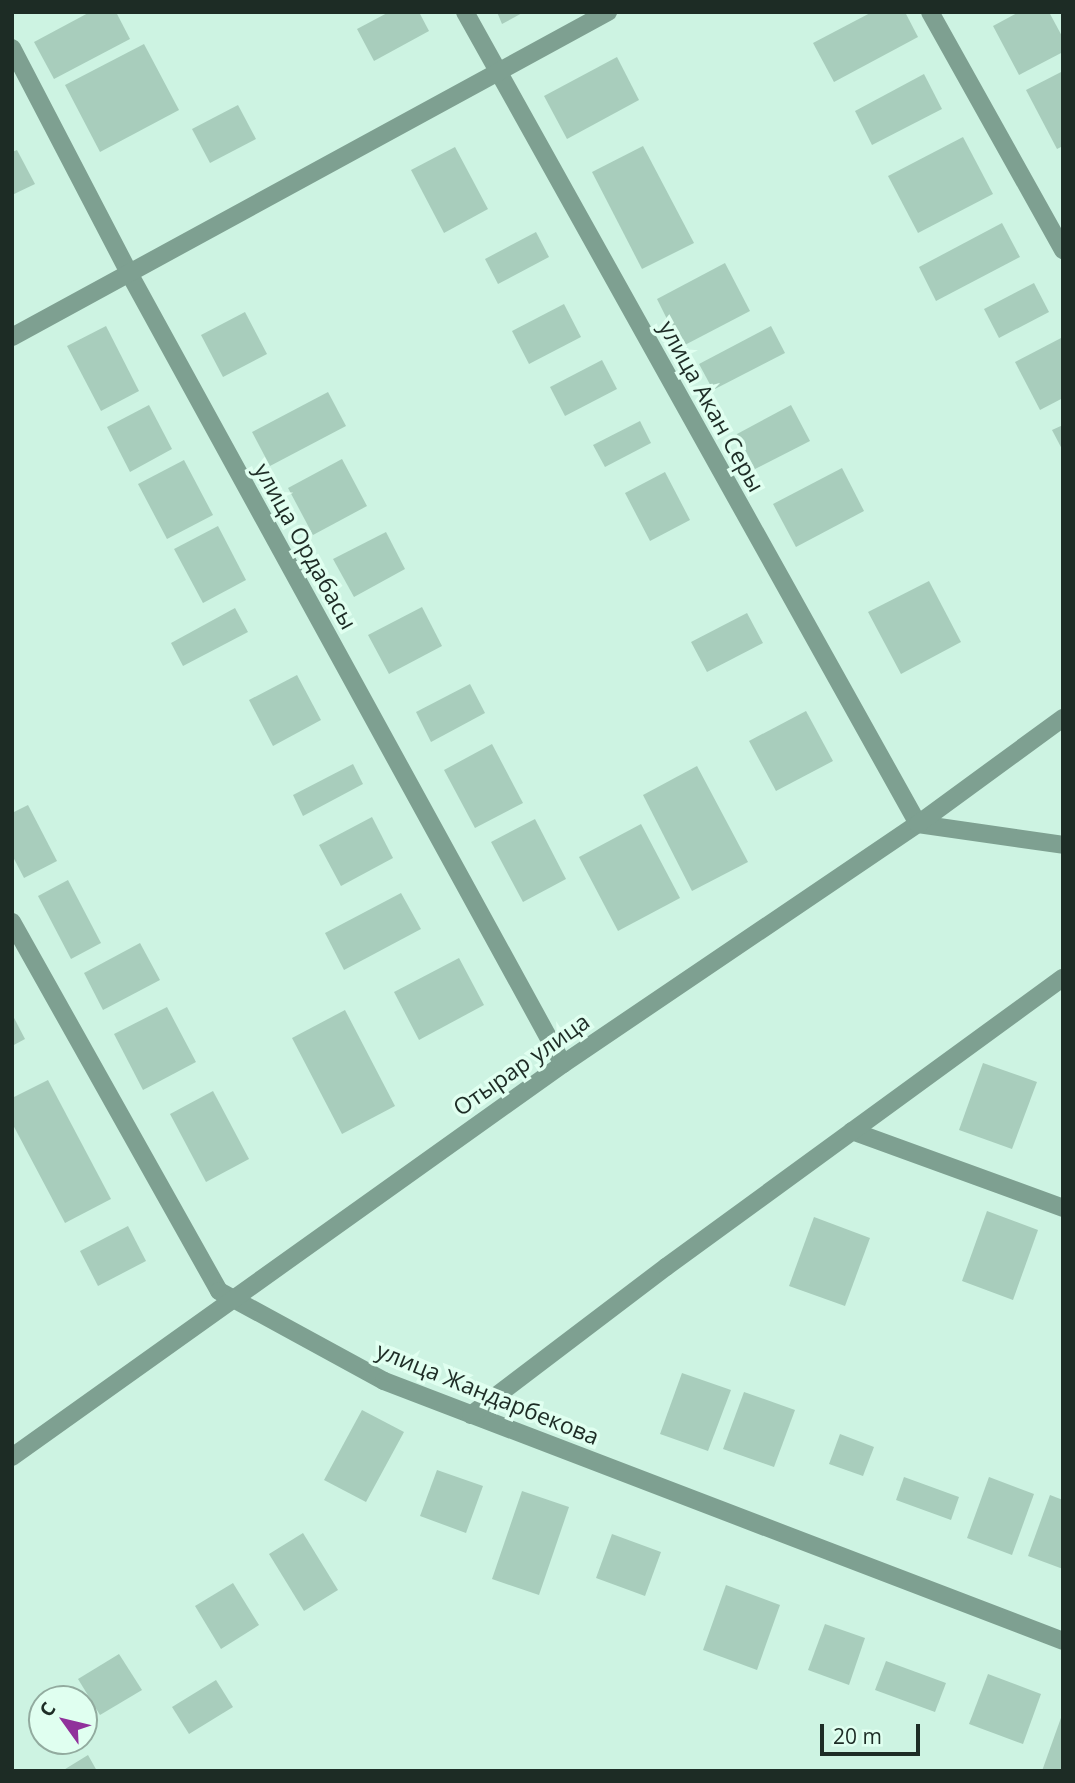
<!DOCTYPE html>
<meta charset="utf-8">
<style>
body{margin:0}
#map{position:relative;width:1075px;height:1783px;overflow:hidden;background:#cdf3e2;font-family:"Open Sans",sans-serif}
div>[style]{position:absolute}
[style*='--x']{left:calc(var(--x)*1px);top:calc(var(--y)*1px);width:calc(var(--w)*1px);rotate:calc(var(--a)*1deg)}
.building>*{inset:0;background:#a8cdbc}
.minor>*{height:18px;margin:-9px;padding:0 9px;transform-origin:9px;border-radius:9px;background:#7ea091}
.tertiary>*{height:18px;margin:-9px;padding:0 9px;transform-origin:9px;border-radius:9px;background:#7ea091}
span{translate:-50% -50%;white-space:nowrap;text-align:center;line-height:1.15;-webkit-text-stroke:7px #e0fff0;paint-order:stroke}
.street-label{font-size:23px;color:#1d2c25}
.frame{position:absolute;inset:0;border:14px solid #1d2c25;pointer-events:none}
.north{position:absolute;left:28px;top:1685px;width:70px;height:70px;box-sizing:border-box;background:#e0fff0;border:2px solid #92ab9f;border-radius:50%;rotate:304deg;font-size:19px;font-weight:700;line-height:28px;text-align:center;color:#1d2c25}
.north::after{content:'';display:block;margin:auto;width:24px;height:32px;background:#90319b;clip-path:polygon(50% 0,100% 100%,50% 72%,0 100%)}
.scale{position:absolute;left:820px;top:1724px;width:100px;height:32px;box-sizing:border-box;border:4px solid #1d2c25;border-top:0;padding-left:9px;font-size:21px;line-height:24px;white-space:nowrap;color:#1d2c25;-webkit-text-stroke:5px #e0fff0;paint-order:stroke}
</style>
<div id="map">
<div class="building">
<i style="clip-path:polygon(90px 12px,116px 12px,130px 39px,54px 79px,34px 42px)"></i>
<i style="clip-path:polygon(389px 12px,419px 12px,429px 31px,374px 61px,357px 29px)"></i>
<i style="clip-path:polygon(497px 12px,524px 12px,502px 24px)"></i>
<i style="clip-path:polygon(872px 12px,905px 12px,918px 37px,834px 82px,813px 43px)"></i>
<i style="clip-path:polygon(1019px 12px,1049px 12px,1063px 38px,1063px 52px,1019px 75px,993px 26px)"></i>
<i style="clip-path:polygon(144px 44px,179px 110px,100px 152px,65px 85px)"></i>
<i style="clip-path:polygon(617px 57px,639px 100px,567px 139px,544px 96px)"></i>
<i style="clip-path:polygon(1063px 71px,1063px 146px,1057px 149px,1026px 90px)"></i>
<i style="clip-path:polygon(924px 74px,942px 109px,872px 145px,855px 111px)"></i>
<i style="clip-path:polygon(238px 105px,256px 139px,210px 163px,192px 129px)"></i>
<i style="clip-path:polygon(963px 137px,993px 194px,918px 233px,888px 176px)"></i>
<i style="clip-path:polygon(643px 146px,694px 243px,642px 269px,592px 172px)"></i>
<i style="clip-path:polygon(455px 147px,488px 209px,444px 233px,411px 170px)"></i>
<i style="clip-path:polygon(17px 150px,35px 184px,12px 195px,12px 152px)"></i>
<i style="clip-path:polygon(1002px 223px,1020px 257px,936px 301px,919px 267px)"></i>
<i style="clip-path:polygon(536px 232px,549px 257px,498px 284px,485px 259px)"></i>
<i style="clip-path:polygon(725px 263px,750px 311px,681px 347px,657px 299px)"></i>
<i style="clip-path:polygon(1034px 283px,1049px 312px,999px 338px,984px 309px)"></i>
<i style="clip-path:polygon(564px 304px,581px 337px,529px 364px,512px 331px)"></i>
<i style="clip-path:polygon(245px 312px,267px 354px,223px 377px,201px 335px)"></i>
<i style="clip-path:polygon(106px 326px,139px 391px,101px 411px,67px 346px)"></i>
<i style="clip-path:polygon(771px 326px,785px 353px,713px 390px,699px 364px)"></i>
<i style="clip-path:polygon(1063px 337px,1063px 398px,1040px 410px,1015px 362px)"></i>
<i style="clip-path:polygon(602px 360px,617px 389px,565px 416px,550px 387px)"></i>
<i style="clip-path:polygon(328px 392px,346px 426px,270px 466px,252px 432px)"></i>
<i style="clip-path:polygon(149px 405px,172px 449px,130px 472px,107px 427px)"></i>
<i style="clip-path:polygon(791px 405px,810px 441px,755px 469px,737px 434px)"></i>
<i style="clip-path:polygon(640px 421px,651px 443px,605px 467px,593px 445px)"></i>
<i style="clip-path:polygon(1063px 425px,1063px 451px,1052px 430px)"></i>
<i style="clip-path:polygon(342px 459px,367px 506px,313px 535px,288px 488px)"></i>
<i style="clip-path:polygon(184px 460px,213px 515px,167px 539px,138px 484px)"></i>
<i style="clip-path:polygon(842px 468px,864px 511px,796px 547px,773px 504px)"></i>
<i style="clip-path:polygon(665px 472px,690px 520px,650px 541px,625px 493px)"></i>
<i style="clip-path:polygon(218px 526px,246px 580px,203px 603px,174px 549px)"></i>
<i style="clip-path:polygon(386px 532px,405px 569px,354px 597px,333px 559px)"></i>
<i style="clip-path:polygon(929px 581px,961px 642px,901px 674px,868px 612px)"></i>
<i style="clip-path:polygon(422px 607px,442px 646px,389px 674px,368px 635px)"></i>
<i style="clip-path:polygon(235px 608px,248px 632px,183px 666px,171px 643px)"></i>
<i style="clip-path:polygon(747px 613px,763px 643px,707px 672px,691px 642px)"></i>
<i style="clip-path:polygon(297px 675px,321px 720px,273px 746px,249px 700px)"></i>
<i style="clip-path:polygon(470px 684px,485px 713px,431px 742px,416px 712px)"></i>
<i style="clip-path:polygon(806px 711px,833px 761px,776px 791px,749px 741px)"></i>
<i style="clip-path:polygon(492px 744px,523px 803px,475px 828px,444px 770px)"></i>
<i style="clip-path:polygon(353px 764px,363px 784px,303px 816px,293px 795px)"></i>
<i style="clip-path:polygon(697px 766px,748px 862px,692px 891px,643px 795px)"></i>
<i style="clip-path:polygon(28px 805px,57px 861px,24px 878px,12px 855px,12px 813px)"></i>
<i style="clip-path:polygon(372px 817px,393px 858px,341px 886px,319px 845px)"></i>
<i style="clip-path:polygon(535px 819px,566px 879px,523px 902px,491px 842px)"></i>
<i style="clip-path:polygon(641px 824px,680px 898px,618px 931px,579px 857px)"></i>
<i style="clip-path:polygon(68px 880px,101px 943px,71px 959px,38px 896px)"></i>
<i style="clip-path:polygon(401px 893px,421px 929px,344px 970px,325px 933px)"></i>
<i style="clip-path:polygon(140px 943px,160px 980px,103px 1010px,84px 973px)"></i>
<i style="clip-path:polygon(459px 958px,484px 1005px,419px 1040px,394px 992px)"></i>
<i style="clip-path:polygon(167px 1007px,196px 1062px,143px 1090px,114px 1034px)"></i>
<i style="clip-path:polygon(345px 1010px,395px 1106px,342px 1134px,292px 1038px)"></i>
<i style="clip-path:polygon(12px 1014px,25px 1039px,12px 1046px)"></i>
<i style="clip-path:polygon(983px 1063px,1037px 1082px,1012px 1149px,959px 1130px)"></i>
<i style="clip-path:polygon(48px 1080px,111px 1199px,65px 1223px,12px 1123px,12px 1098px)"></i>
<i style="clip-path:polygon(213px 1091px,249px 1159px,206px 1182px,170px 1114px)"></i>
<i style="clip-path:polygon(987px 1211px,1038px 1230px,1013px 1300px,962px 1281px)"></i>
<i style="clip-path:polygon(814px 1217px,870px 1238px,845px 1306px,789px 1286px)"></i>
<i style="clip-path:polygon(128px 1226px,146px 1261px,98px 1286px,80px 1251px)"></i>
<i style="clip-path:polygon(682px 1373px,731px 1390px,708px 1451px,660px 1434px)"></i>
<i style="clip-path:polygon(744px 1392px,795px 1410px,774px 1467px,723px 1449px)"></i>
<i style="clip-path:polygon(362px 1410px,404px 1432px,366px 1502px,324px 1480px)"></i>
<i style="clip-path:polygon(840px 1434px,874px 1447px,863px 1476px,829px 1464px)"></i>
<i style="clip-path:polygon(437px 1470px,483px 1486px,466px 1533px,420px 1516px)"></i>
<i style="clip-path:polygon(904px 1477px,959px 1497px,951px 1520px,896px 1500px)"></i>
<i style="clip-path:polygon(989px 1477px,1034px 1494px,1012px 1555px,967px 1538px)"></i>
<i style="clip-path:polygon(522px 1491px,569px 1507px,539px 1595px,492px 1579px)"></i>
<i style="clip-path:polygon(1050px 1495px,1063px 1500px,1063px 1569px,1028px 1556px)"></i>
<i style="clip-path:polygon(303px 1533px,338px 1590px,304px 1611px,269px 1554px)"></i>
<i style="clip-path:polygon(612px 1534px,661px 1552px,645px 1596px,596px 1578px)"></i>
<i style="clip-path:polygon(233px 1583px,259px 1625px,221px 1649px,195px 1606px)"></i>
<i style="clip-path:polygon(726px 1585px,780px 1605px,757px 1670px,703px 1650px)"></i>
<i style="clip-path:polygon(825px 1624px,865px 1638px,849px 1685px,808px 1670px)"></i>
<i style="clip-path:polygon(119px 1654px,142px 1690px,100px 1715px,78px 1679px)"></i>
<i style="clip-path:polygon(886px 1661px,946px 1683px,935px 1712px,875px 1690px)"></i>
<i style="clip-path:polygon(988px 1674px,1041px 1694px,1023px 1744px,969px 1724px)"></i>
<i style="clip-path:polygon(216px 1680px,233px 1707px,189px 1734px,172px 1707px)"></i>
<i style="clip-path:polygon(1062px 1715px,1063px 1771px,1042px 1771px)"></i>
<i style="clip-path:polygon(88px 1755px,97px 1771px,62px 1771px)"></i>
</div>
<div class="minor">
<i style="--x:465;--y:12;--w:930;--a:60.84"></i>
<i style="--x:918;--y:824;--w:147;--a:8.2"></i>
<i style="--x:930;--y:12;--w:273;--a:60.8"></i>
<i style="--x:12;--y:48;--w:254;--a:62.5"></i>
<i style="--x:129;--y:273;--w:902;--a:61.25"></i>
<i style="--x:12;--y:337;--w:679;--a:-28.6"></i>
<i style="--x:852;--y:1131;--w:225;--a:20"></i>
</div>
<div class="tertiary">
<i style="--x:12;--y:922;--w:423;--a:60.7"></i>
<i style="--x:219;--y:1291;--w:188;--a:28.6"></i>
<i style="--x:384;--y:1381;--w:727;--a:20.95"></i>
<i style="--x:471;--y:1415;--w:245;--a:-37.2"></i>
<i style="--x:666;--y:1267;--w:491;--a:-36.1"></i>
<i style="--x:12;--y:1457;--w:677;--a:-35.5"></i>
<i style="--x:563;--y:1064;--w:429;--a:-34.1"></i>
<i style="--x:918;--y:824;--w:180;--a:-36.2"></i>
</div>
<div class="street-label">
<span style="left:712px;top:406px;rotate:61deg">улица Акан Серы</span>
<span style="left:306px;top:546px;rotate:61deg">улица Ордабасы</span>
<span style="left:521px;top:1064px;rotate:-35deg">Отырар улица</span>
<span style="left:488px;top:1393px;rotate:22deg">улица Жандарбекова</span>
</div>
<div class="frame"></div>
<div class="north">С</div>
<div class="scale">20 m</div>
</div>
